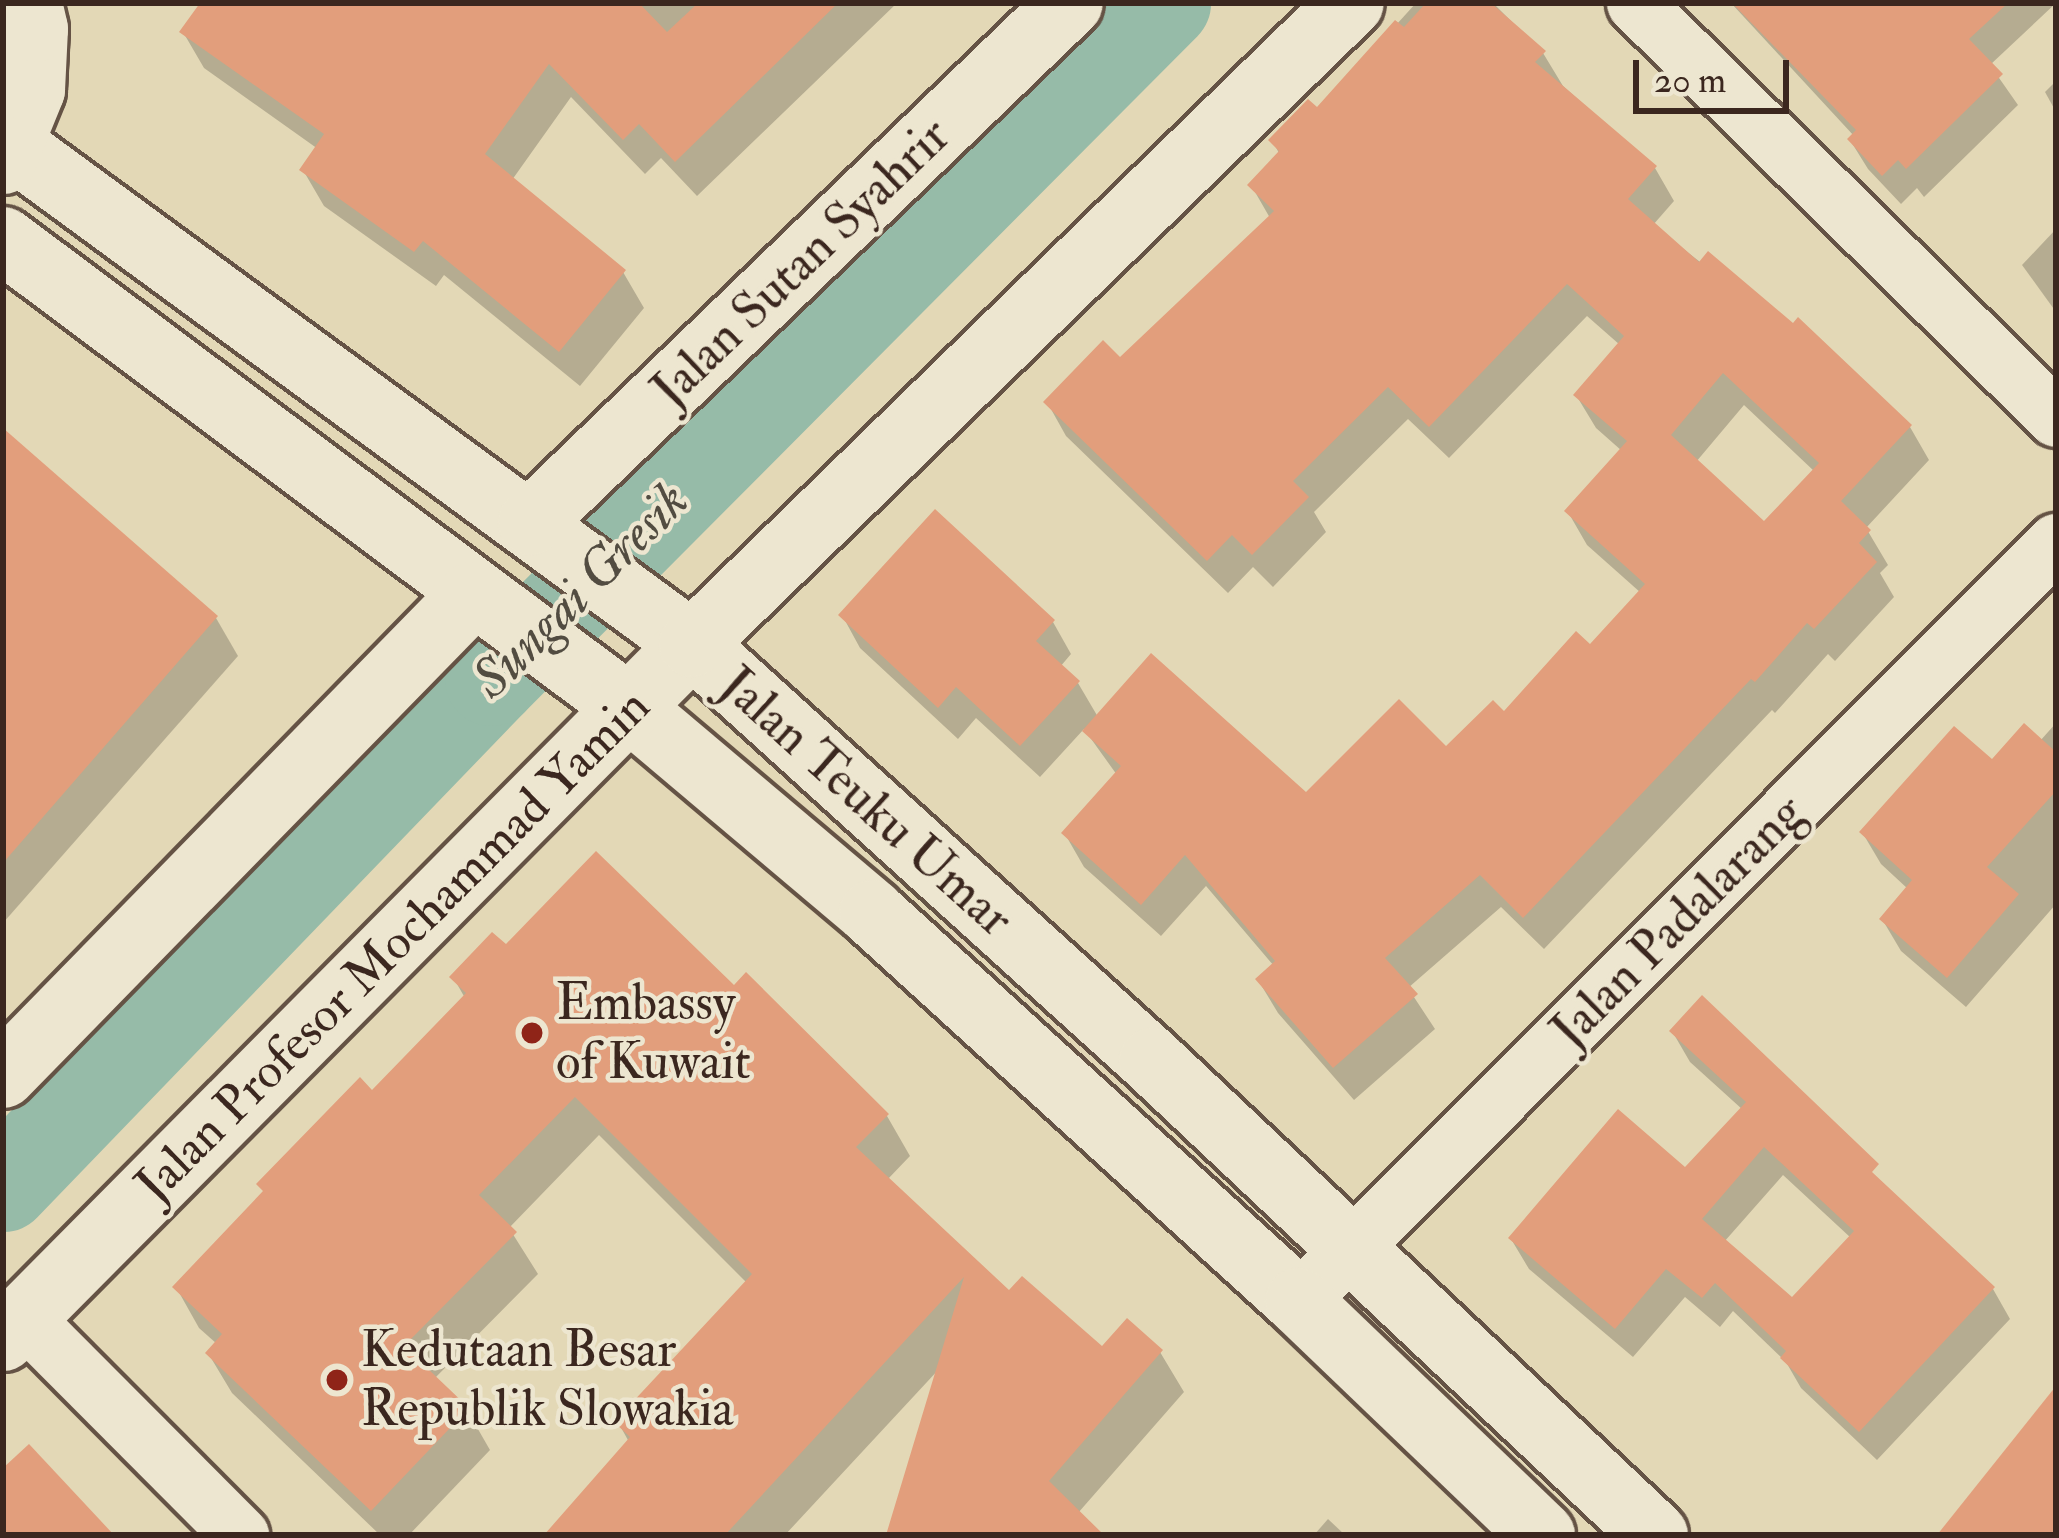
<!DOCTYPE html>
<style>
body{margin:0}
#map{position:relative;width:2059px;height:1538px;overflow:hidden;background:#e3d8b6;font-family:"IM FELL Double Pica",serif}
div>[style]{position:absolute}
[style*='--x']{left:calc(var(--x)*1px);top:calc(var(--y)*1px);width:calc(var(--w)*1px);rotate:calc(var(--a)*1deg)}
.shadow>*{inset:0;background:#0003}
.river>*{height:93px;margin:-46.5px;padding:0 46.5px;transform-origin:46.5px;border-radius:46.5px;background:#96bba8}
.building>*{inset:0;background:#e29e7c}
.roads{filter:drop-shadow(3px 0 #655345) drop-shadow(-3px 0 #655345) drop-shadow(0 3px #655345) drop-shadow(0 -3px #655345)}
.minor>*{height:57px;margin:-28.5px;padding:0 28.5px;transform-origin:28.5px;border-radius:28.5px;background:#ede6d0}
.tertiary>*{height:66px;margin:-33px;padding:0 33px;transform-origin:33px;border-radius:33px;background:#ede6d0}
.dots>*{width:33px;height:33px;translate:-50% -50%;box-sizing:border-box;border:6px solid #ede6d0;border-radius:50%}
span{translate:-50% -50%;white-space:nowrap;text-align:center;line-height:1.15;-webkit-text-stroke:9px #ede6d0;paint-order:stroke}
.street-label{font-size:51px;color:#3b271f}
.poi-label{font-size:51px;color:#3b271f}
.left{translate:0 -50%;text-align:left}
.water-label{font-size:54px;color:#524c41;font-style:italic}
.frame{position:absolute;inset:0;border:6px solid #3b271f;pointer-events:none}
.scale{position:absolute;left:1633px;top:60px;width:156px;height:54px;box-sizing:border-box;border:6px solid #3b271f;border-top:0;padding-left:15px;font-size:36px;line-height:42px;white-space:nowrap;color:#3b271f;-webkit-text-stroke:9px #ede6d0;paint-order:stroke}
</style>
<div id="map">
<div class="shadow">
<i style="clip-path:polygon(204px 3px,897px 3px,697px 196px,661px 158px,645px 174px,571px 97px,512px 180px,623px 272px,644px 308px,580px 386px,444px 275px,436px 286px,324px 206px,303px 170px,318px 149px,204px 68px,183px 32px)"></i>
<i style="clip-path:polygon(evenodd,1416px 3px,1493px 3px,1543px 53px,1563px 86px,1655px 168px,1674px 201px,1653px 225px,1910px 427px,1929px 460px,1866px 528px,1888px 565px,1880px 573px,1894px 597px,1835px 661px,1828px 654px,1775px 713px,1772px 710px,1544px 949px,1501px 907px,1408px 988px,1435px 1029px,1354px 1100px,1278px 1013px,1258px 980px,1274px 966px,1206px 886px,1161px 936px,1084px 867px,1065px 834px,1117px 775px,1084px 729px,1040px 777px,976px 718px,958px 739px,860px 648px,842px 615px,1053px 622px,1071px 654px,1060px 667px,1078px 683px,1098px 717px,1306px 796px,1446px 751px,1504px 715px,1590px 649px,1641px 593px,1587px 545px,1568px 512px,1622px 451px,1596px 428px,1576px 395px,1620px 345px,1587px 316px,1449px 458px,1408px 419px,1314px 512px,1326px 532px,1273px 587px,1253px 567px,1228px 593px,1066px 436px,1047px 402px,1120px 361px,1270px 218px,1251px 185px,1280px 155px,1272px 140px,1317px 112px,1416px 3px,1744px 405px,1815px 472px,1764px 526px,1696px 462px,1744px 405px)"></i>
<i style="clip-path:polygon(1731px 3px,2056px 3px,1990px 65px,2018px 105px,1924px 197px,1917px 188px,1901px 204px,1868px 169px,1850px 140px,1854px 136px)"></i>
<i style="clip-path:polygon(2056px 81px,2056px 112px,2045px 92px)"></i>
<i style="clip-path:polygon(2056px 229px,2056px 312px,2022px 265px)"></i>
<i style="clip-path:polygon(3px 432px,216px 618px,238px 656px,3px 923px)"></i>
<i style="clip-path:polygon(2056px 723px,2056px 904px,1966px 1007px,1901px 951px,1882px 919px,1908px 889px,1881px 864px,1862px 832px,2040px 741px)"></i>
<i style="clip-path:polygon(506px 948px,734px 989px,746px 977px,887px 1116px,910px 1156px,887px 1180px,1010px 1294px,1102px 1351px,1160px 1352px,1184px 1392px,1078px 1513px,940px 1368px,785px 1535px,548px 1535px,629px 1442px,618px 1422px,747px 1283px,599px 1135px,509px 1228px,538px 1274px,434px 1379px,467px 1410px,490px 1450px,409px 1535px,380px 1535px,232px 1393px,208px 1353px,217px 1344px,199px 1328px,176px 1287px,465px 998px,453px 977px)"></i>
<i style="clip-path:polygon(evenodd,1672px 1031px,1842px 1148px,1993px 1289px,2010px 1319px,1877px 1460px,1801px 1388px,1786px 1362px,1733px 1311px,1720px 1327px,1685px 1297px,1633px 1357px,1529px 1269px,1511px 1239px,1685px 1171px,1743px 1110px,1690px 1062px,1672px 1031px,1783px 1175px,1851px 1238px,1792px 1301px,1724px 1242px,1783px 1175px)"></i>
<i style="clip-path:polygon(1328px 1519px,1345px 1535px,1314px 1535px)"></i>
</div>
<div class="river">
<i style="--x:3;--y:1185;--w:703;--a:-46.04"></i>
<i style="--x:491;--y:679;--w:954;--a:-45.13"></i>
</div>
<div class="building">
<i style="clip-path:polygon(200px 3px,639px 3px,667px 32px,698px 3px,838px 3px,675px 162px,639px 124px,623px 140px,549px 64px,485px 154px,626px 270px,559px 352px,423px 241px,414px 252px,299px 170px,324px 134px,179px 32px)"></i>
<i style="clip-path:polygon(evenodd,1426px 3px,1491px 3px,1546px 51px,1535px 62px,1657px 166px,1628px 199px,1699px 262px,1708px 251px,1793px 323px,1798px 317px,1912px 425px,1841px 501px,1871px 530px,1859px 543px,1877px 562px,1814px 629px,1807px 623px,1755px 682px,1751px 679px,1523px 918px,1480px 875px,1385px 958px,1418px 994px,1333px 1068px,1255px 979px,1275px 961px,1185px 855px,1141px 905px,1061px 833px,1121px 766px,1082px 731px,1151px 653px,1306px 792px,1399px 699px,1446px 746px,1493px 700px,1504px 711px,1576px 631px,1590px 644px,1645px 584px,1564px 511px,1627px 441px,1573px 395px,1624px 336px,1567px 284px,1429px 427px,1388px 387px,1293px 481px,1309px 497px,1252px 555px,1232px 535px,1207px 561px,1043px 402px,1103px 340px,1120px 357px,1274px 211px,1247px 185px,1279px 151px,1268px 140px,1308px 99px,1317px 107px,1395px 20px,1404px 27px,1426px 3px,1723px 373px,1819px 463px,1764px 521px,1671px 435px,1723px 373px)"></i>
<i style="clip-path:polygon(1732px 3px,2008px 3px,1969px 39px,2003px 74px,1906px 169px,1898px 160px,1882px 176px,1847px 139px,1856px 130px)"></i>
<i style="clip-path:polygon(3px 428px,218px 616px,3px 863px)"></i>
<i style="clip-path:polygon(935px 509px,1055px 620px,1036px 641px,1080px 681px,1020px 746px,956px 687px,938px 708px,838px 615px)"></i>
<i style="clip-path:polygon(2024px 723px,2056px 752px,2056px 791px,1987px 867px,2019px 894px,1947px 978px,1879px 919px,1912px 880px,1859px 832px,1954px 726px,1992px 759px)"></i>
<i style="clip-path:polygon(596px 851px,734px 985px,746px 972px,889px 1114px,856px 1147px,1009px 1290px,1022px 1276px,1102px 1346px,1127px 1318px,1163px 1350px,1049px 1481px,1104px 1535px,886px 1535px,964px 1277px,725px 1535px,544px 1535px,630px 1437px,614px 1422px,752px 1274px,575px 1097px,479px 1195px,517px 1232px,404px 1346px,469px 1408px,371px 1511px,205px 1353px,222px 1334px,172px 1287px,263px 1191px,256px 1184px,360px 1077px,372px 1090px,466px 993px,449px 977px,492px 932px,506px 944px)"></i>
<i style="clip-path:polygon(evenodd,1702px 995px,1879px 1164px,1872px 1172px,1995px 1287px,1859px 1432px,1780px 1358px,1786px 1351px,1715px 1283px,1702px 1298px,1666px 1269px,1615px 1329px,1508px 1238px,1618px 1109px,1685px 1167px,1746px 1102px,1669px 1031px,1702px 995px,1764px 1147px,1854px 1231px,1792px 1297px,1702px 1219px,1764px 1147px)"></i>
<i style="clip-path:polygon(2056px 1386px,2056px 1535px,1937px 1535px)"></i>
<i style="clip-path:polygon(29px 1444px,114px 1535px,3px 1535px,3px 1468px)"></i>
</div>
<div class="roads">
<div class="minor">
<i style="--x:1635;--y:3;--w:591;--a:44.59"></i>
<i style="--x:1298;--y:1301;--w:1073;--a:-45.04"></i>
<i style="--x:23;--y:1317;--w:308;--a:45.1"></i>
</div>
<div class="tertiary">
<i style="--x:12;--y:146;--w:843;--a:36.22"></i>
<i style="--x:692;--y:644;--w:621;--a:42.19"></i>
<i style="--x:1152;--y:1061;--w:691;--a:43.3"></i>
<i style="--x:3;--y:161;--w:77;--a:-67.8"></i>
<i style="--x:32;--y:90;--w:61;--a:-87.2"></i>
<i style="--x:35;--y:29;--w:27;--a:-103"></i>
<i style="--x:3;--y:240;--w:784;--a:36.75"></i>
<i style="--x:631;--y:709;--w:316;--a:40.2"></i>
<i style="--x:872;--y:913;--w:576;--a:42.33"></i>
<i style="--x:1298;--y:1301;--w:338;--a:43.8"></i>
<i style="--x:531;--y:522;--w:748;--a:-43.92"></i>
<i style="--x:3;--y:1075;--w:671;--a:-45.66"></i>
<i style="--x:3;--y:1338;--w:978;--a:-45.21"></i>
<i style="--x:692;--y:644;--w:919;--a:-44.21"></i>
</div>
</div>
<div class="dots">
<i style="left:532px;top:1033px;background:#8f2418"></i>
<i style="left:337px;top:1380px;background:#8f2418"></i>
</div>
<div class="street-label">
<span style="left:801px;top:263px;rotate:-44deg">Jalan Sutan Syahrir</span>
<span style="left:866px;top:802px;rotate:42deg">Jalan Teuku Umar</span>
<span style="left:1678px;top:922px;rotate:-45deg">Jalan Padalarang</span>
<span style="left:393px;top:946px;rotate:-45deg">Jalan Profesor Mochammad Yamin</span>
</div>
<div class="poi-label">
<span class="left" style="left:556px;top:1033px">Embassy<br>of Kuwait</span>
<span class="left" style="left:361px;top:1380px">Kedutaan Besar<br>Republik Slowakia</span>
</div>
<div class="water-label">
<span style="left:580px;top:590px;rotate:-45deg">Sungai Gresik</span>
</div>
<div class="frame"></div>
<div class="scale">20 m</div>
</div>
